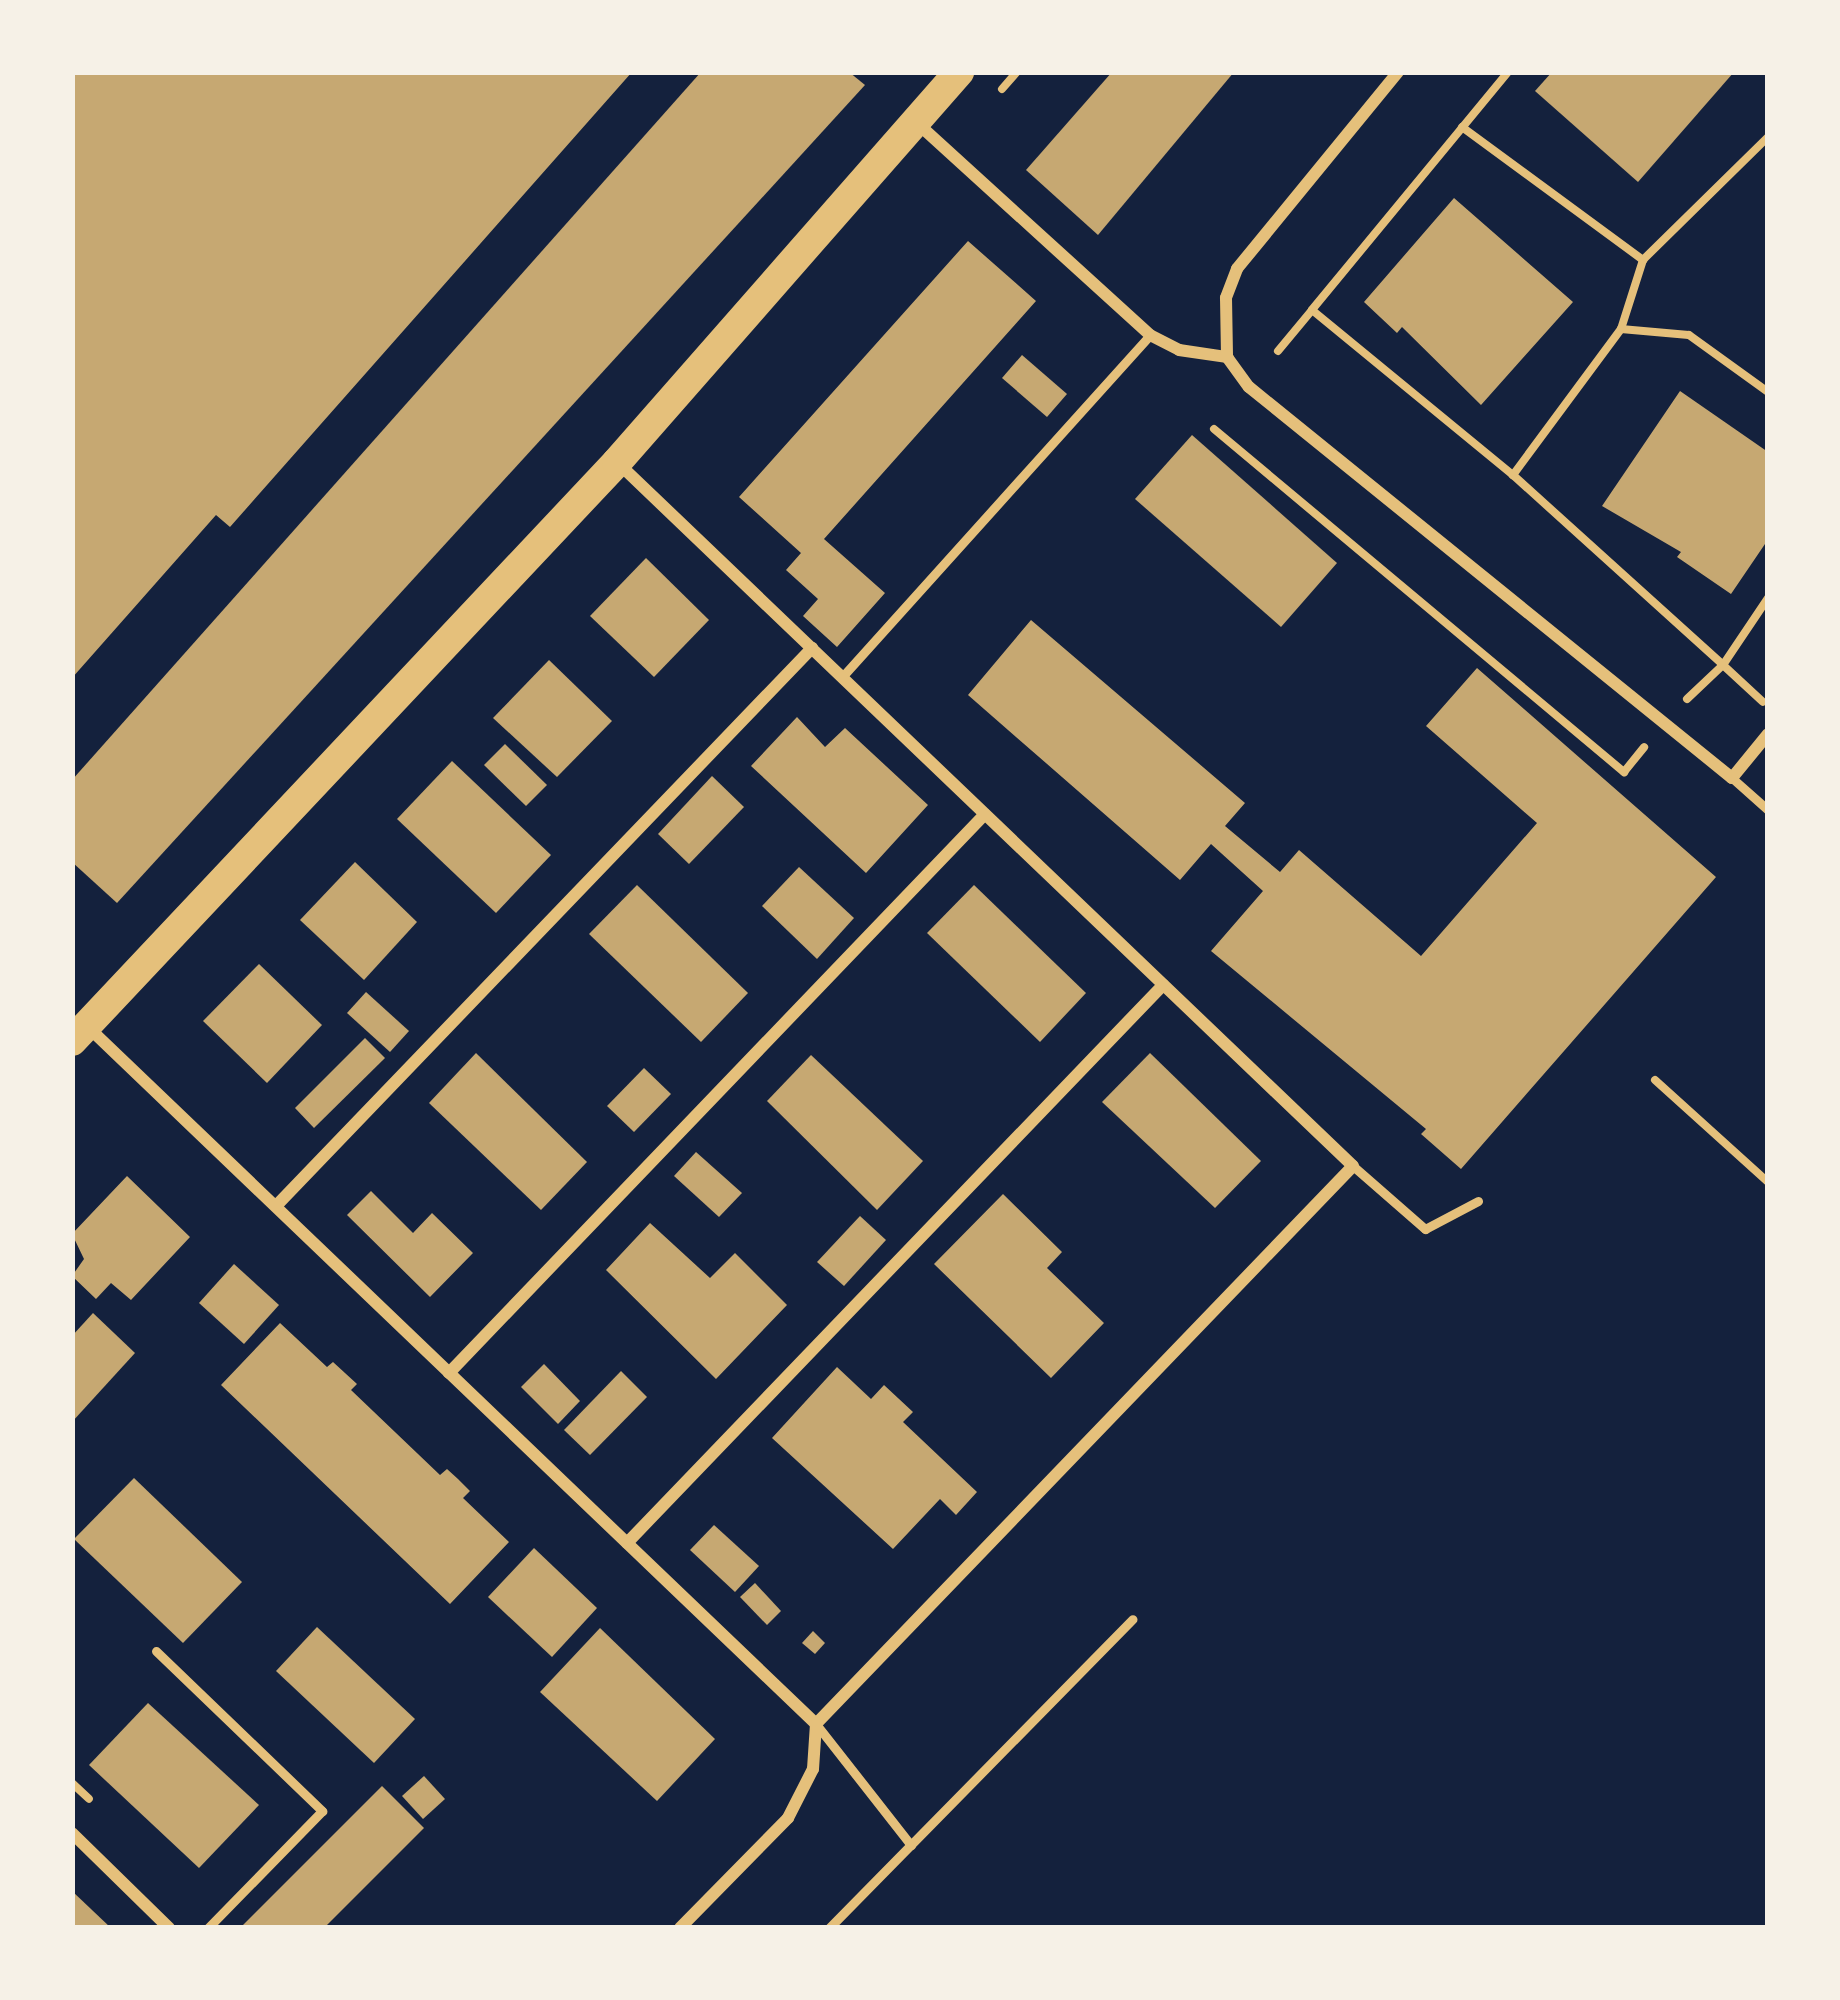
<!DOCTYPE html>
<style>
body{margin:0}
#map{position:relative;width:1840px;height:2000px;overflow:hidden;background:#14213d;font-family:Mulish,sans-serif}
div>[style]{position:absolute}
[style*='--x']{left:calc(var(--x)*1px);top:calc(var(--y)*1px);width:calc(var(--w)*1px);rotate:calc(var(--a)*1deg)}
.building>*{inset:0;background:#c6a872}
.path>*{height:8px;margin:-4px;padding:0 4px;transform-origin:4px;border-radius:4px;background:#e5c07b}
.service>*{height:9px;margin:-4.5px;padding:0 4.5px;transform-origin:4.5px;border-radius:4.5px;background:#e5c07b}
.minor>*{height:12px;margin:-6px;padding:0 6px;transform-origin:6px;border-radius:6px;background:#e5c07b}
.primary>*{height:30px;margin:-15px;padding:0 15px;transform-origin:15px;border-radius:15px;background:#e5c07b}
span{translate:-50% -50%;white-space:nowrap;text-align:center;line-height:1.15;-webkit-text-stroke:10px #f6f1e7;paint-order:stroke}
.frame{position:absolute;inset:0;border:75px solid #f6f1e7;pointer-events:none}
</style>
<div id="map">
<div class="building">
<i style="clip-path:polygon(72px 72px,632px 72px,230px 527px,216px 515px,72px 678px)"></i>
<i style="clip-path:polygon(701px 72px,849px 72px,865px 85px,117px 903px,72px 862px,72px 780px)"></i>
<i style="clip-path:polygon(1112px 72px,1234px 72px,1098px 235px,1026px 170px)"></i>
<i style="clip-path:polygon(1552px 72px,1734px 72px,1638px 182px,1535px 91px)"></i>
<i style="clip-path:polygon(1454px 198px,1573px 302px,1481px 405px,1402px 327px,1397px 333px,1364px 302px)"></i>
<i style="clip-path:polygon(968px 241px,1036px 301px,824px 539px,885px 593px,837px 647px,803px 616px,818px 599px,786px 570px,801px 553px,739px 497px)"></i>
<i style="clip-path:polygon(1022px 355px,1067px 394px,1047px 417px,1002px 378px)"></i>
<i style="clip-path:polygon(1680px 391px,1768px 452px,1765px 544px,1731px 594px,1677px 557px,1681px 552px,1602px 506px)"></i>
<i style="clip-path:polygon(1192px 435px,1337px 563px,1281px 627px,1135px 499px)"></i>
<i style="clip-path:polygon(646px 558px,709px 620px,654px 677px,590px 616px)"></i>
<i style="clip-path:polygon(1031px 620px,1245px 803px,1225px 826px,1280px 872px,1299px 850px,1421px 956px,1537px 823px,1426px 726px,1477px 668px,1716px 877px,1461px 1169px,1421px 1134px,1426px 1129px,1211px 951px,1263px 891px,1211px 844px,1180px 880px,968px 695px)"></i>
<i style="clip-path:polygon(549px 660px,612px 721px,557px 777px,493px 718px)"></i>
<i style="clip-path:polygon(797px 717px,825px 747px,845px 728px,928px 805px,866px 873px,751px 766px)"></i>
<i style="clip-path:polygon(505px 744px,547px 785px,526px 806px,484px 765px)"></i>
<i style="clip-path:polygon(452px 761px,551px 855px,496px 913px,397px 819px)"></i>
<i style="clip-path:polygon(712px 776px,744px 807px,689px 864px,658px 834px)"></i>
<i style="clip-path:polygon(355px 862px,417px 922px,364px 980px,300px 920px)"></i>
<i style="clip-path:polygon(799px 867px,854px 918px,817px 959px,762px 906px)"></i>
<i style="clip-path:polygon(637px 885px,748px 993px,701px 1042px,589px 934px)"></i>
<i style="clip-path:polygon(974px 885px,1086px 993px,1040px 1042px,927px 933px)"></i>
<i style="clip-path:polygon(259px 964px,322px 1025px,267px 1083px,203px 1021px)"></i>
<i style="clip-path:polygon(366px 992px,409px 1031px,390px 1052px,347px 1013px)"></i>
<i style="clip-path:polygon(365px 1038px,385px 1058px,314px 1128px,295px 1108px)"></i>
<i style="clip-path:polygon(476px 1053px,587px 1162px,541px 1210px,429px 1103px)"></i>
<i style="clip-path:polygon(1150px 1053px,1261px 1161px,1215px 1208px,1102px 1102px)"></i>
<i style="clip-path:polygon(811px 1055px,923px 1161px,877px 1210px,767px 1101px)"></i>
<i style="clip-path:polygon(644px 1068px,671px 1094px,634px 1132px,607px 1106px)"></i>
<i style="clip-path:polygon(696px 1152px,742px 1193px,719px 1217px,674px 1176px)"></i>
<i style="clip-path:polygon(127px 1176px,190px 1237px,131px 1300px,111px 1283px,96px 1299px,72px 1276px,84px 1259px,72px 1234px)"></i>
<i style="clip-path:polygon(371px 1191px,413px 1233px,432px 1213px,473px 1253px,430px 1297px,347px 1215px)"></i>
<i style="clip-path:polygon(1003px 1194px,1062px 1252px,1047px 1268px,1104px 1323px,1051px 1378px,934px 1264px)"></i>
<i style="clip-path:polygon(860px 1216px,886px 1240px,844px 1286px,817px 1262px)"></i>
<i style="clip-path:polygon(650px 1223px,710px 1278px,735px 1253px,787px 1305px,716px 1379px,606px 1270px)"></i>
<i style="clip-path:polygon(234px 1264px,279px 1305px,244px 1344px,199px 1303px)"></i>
<i style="clip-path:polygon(93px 1313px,135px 1353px,72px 1422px,72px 1336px)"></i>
<i style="clip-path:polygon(280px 1323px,327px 1367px,333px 1362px,357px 1384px,351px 1390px,440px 1475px,447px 1469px,458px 1479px,470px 1491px,463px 1498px,509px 1542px,450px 1604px,221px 1385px)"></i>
<i style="clip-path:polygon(544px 1364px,580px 1401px,558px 1424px,521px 1387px)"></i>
<i style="clip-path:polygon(837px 1367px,871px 1399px,884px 1385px,913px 1412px,903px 1422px,977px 1492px,956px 1515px,940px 1499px,893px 1549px,772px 1438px)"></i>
<i style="clip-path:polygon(621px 1371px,647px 1397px,590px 1455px,564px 1430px)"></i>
<i style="clip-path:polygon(134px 1478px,242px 1582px,183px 1643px,74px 1539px)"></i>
<i style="clip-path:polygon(714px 1525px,759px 1566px,735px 1592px,690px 1550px)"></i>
<i style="clip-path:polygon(534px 1548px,597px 1608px,552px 1657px,488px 1597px)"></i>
<i style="clip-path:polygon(755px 1583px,781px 1611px,767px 1625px,740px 1597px)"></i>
<i style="clip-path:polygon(317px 1627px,415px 1719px,374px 1763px,276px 1671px)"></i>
<i style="clip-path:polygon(600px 1628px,715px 1739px,657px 1801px,540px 1692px)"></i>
<i style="clip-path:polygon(813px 1631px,825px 1643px,815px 1654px,802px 1643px)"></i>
<i style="clip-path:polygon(148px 1703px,259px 1805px,199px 1868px,89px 1765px)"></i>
<i style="clip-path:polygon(424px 1776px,445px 1799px,423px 1819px,402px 1796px)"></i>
<i style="clip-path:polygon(382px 1786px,424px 1828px,324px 1928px,240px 1928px)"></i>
<i style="clip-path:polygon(72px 1891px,111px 1928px,72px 1928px)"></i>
</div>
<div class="path">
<i style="--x:1508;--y:72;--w:308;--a:129.5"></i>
<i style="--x:1312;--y:310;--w:260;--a:39.4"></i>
<i style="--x:1002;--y:89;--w:23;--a:-49"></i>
<i style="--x:1462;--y:127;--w:225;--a:36.3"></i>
<i style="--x:1768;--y:137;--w:175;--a:135.5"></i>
<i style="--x:1643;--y:260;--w:72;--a:107.7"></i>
<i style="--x:1621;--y:329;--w:182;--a:126.5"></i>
<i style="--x:1513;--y:475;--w:283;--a:42.1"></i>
<i style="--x:1723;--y:665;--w:81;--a:-56.1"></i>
<i style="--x:1621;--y:329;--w:68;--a:5"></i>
<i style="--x:1689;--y:335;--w:97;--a:35.8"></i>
<i style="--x:1278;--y:351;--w:53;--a:-50.3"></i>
<i style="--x:1214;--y:429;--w:535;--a:39.92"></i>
<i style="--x:1624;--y:772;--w:32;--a:-51"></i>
<i style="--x:1687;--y:699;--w:50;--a:-43.4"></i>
<i style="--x:1723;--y:665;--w:54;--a:42.8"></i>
<i style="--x:1655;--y:1080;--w:152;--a:42.1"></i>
<i style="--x:72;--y:1783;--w:23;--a:43"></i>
</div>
<div class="service">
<i style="--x:842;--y:677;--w:460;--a:-48"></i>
<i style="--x:1732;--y:778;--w:48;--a:41.6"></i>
<i style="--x:1353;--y:1166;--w:96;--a:41.2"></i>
<i style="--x:1425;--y:1229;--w:60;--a:-27.8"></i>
<i style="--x:156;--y:1651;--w:231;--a:43.9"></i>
<i style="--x:322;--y:1811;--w:163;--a:134.3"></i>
<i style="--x:816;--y:1724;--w:154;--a:51.9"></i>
<i style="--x:829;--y:1928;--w:433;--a:-45.5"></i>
</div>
<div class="minor">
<i style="--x:1398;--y:72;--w:254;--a:129.3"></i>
<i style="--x:1237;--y:269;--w:31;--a:111"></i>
<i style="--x:1226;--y:298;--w:59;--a:89"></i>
<i style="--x:1227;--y:357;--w:37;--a:54"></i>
<i style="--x:1249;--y:387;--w:621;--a:38.99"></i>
<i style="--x:1732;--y:778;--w:57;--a:-50.7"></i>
<i style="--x:916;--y:122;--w:316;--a:42.3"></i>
<i style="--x:1150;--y:335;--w:33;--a:27"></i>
<i style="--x:1179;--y:350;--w:49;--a:8.3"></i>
<i style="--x:617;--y:462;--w:1018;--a:43.73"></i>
<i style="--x:1353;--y:1166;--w:774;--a:133.9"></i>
<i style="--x:89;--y:1028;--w:1006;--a:43.75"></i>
<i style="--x:276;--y:1206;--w:774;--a:-46.15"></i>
<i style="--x:449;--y:1373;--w:774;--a:-46.2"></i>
<i style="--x:627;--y:1543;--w:774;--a:-46.15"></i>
<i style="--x:72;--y:1833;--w:136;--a:44.4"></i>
<i style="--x:680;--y:1928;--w:154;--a:-45.5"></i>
<i style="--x:788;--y:1818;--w:55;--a:-63"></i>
<i style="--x:813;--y:1769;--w:45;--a:-86.2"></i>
</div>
<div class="primary">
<i style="--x:72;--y:1041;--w:795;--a:-46.73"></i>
<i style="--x:617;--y:462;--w:519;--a:-48.75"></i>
</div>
<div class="frame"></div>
</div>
